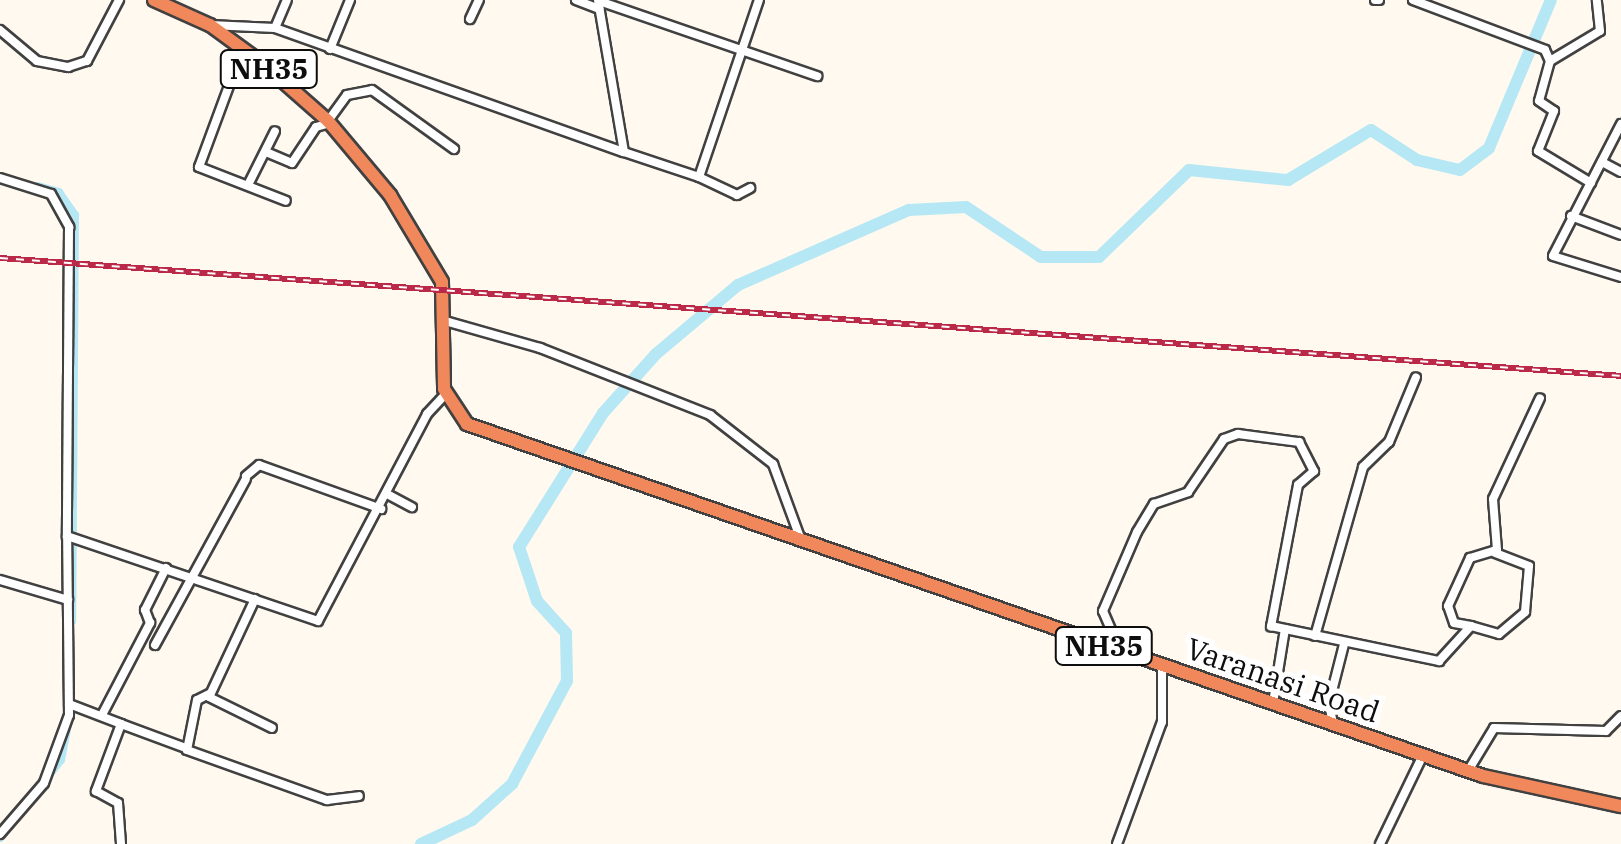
<!DOCTYPE html>
<style>
body{margin:0}
#map{position:relative;width:1621px;height:844px;overflow:hidden;background:#fff9ef;font-family:"IBM Plex Serif",serif}
div>[style]{position:absolute}
[style*='--x']{left:calc(var(--x)*1px);top:calc(var(--y)*1px);width:calc(var(--w)*1px);rotate:calc(var(--a)*1deg)}
.canal>*{height:8px;margin:-4px;padding:0 4px;transform-origin:4px;border-radius:4px;background:#b5e7f4}
.river>*{height:12px;margin:-6px;padding:0 6px;transform-origin:6px;border-radius:6px;background:#b5e7f4}
.roads{filter:drop-shadow(2px 0 #414141) drop-shadow(-2px 0 #414141) drop-shadow(0 2px #414141) drop-shadow(0 -2px #414141)}
.street>*{height:8px;margin:-4px;padding:0 4px;transform-origin:4px;border-radius:4px;background:#fff}
.highway>*{height:12px;margin:-6px;padding:0 6px;transform-origin:6px;border-radius:6px;background:#f0885b}
.rail>*{height:6px;margin-top:-3px;transform-origin:0;background:repeating-linear-gradient(90deg,#fff 0 8px,#ba2947 0 16px);box-sizing:border-box;border-block:2px solid #ba2947}
span{translate:-50% -50%;white-space:nowrap;text-align:center;line-height:1.15;-webkit-text-stroke:10px #fff;paint-order:stroke}
.shield-label span{padding:2px 8px;background:#fff;border:2px solid;border-radius:8px;-webkit-text-stroke-width:0}
.shield-label{font-size:28px;color:#0e0e0e;font-weight:700}
.street-label{font-size:30px;color:#0e0e0e}
</style>
<div id="map">
<div class="canal">
<i style="--x:38;--y:186;--w:22;--a:16"></i>
<i style="--x:59;--y:192;--w:28;--a:55"></i>
<i style="--x:75;--y:215;--w:406;--a:90.4"></i>
<i style="--x:0;--y:838;--w:99;--a:-52"></i>
<i style="--x:61;--y:760;--w:36;--a:-79"></i>
</div>
<div class="river">
<i style="--x:421;--y:844;--w:56;--a:-25.2"></i>
<i style="--x:472;--y:820;--w:54;--a:-42"></i>
<i style="--x:512;--y:784;--w:117;--a:-61.9"></i>
<i style="--x:567;--y:681;--w:48;--a:-91.2"></i>
<i style="--x:566;--y:633;--w:43;--a:-132.2"></i>
<i style="--x:537;--y:601;--w:57;--a:-108.4"></i>
<i style="--x:519;--y:547;--w:158;--a:-57.9"></i>
<i style="--x:603;--y:413;--w:79;--a:-48.1"></i>
<i style="--x:656;--y:354;--w:107;--a:-40.1"></i>
<i style="--x:738;--y:285;--w:187;--a:-23.7"></i>
<i style="--x:909;--y:210;--w:57;--a:-3"></i>
<i style="--x:966;--y:207;--w:90;--a:33.7"></i>
<i style="--x:1041;--y:257;--w:58;--a:0"></i>
<i style="--x:1099;--y:257;--w:125;--a:-44"></i>
<i style="--x:1189;--y:170;--w:100;--a:5.8"></i>
<i style="--x:1288;--y:180;--w:97;--a:-31.1"></i>
<i style="--x:1371;--y:130;--w:55;--a:33.1"></i>
<i style="--x:1417;--y:160;--w:44;--a:13.1"></i>
<i style="--x:1460;--y:170;--w:36;--a:-37"></i>
<i style="--x:1489;--y:148;--w:160;--a:-67.3"></i>
</div>
<div class="roads">
<div class="street">
<i style="--x:576;--y:0;--w:25;--a:21"></i>
<i style="--x:1375;--y:0;--w:4;--a:0"></i>
<i style="--x:1413;--y:0;--w:141;--a:20.7"></i>
<i style="--x:1545;--y:50;--w:12;--a:66"></i>
<i style="--x:1550;--y:61;--w:41;--a:105.4"></i>
<i style="--x:1539;--y:101;--w:18;--a:34"></i>
<i style="--x:1554;--y:111;--w:43;--a:111.8"></i>
<i style="--x:1538;--y:151;--w:62;--a:31.1"></i>
<i style="--x:599;--y:1;--w:231;--a:19"></i>
<i style="--x:470;--y:19;--w:21;--a:-65"></i>
<i style="--x:210;--y:25;--w:65;--a:2.6"></i>
<i style="--x:275;--y:28;--w:370;--a:19.6"></i>
<i style="--x:624;--y:152;--w:154;--a:-99.7"></i>
<i style="--x:275;--y:28;--w:30;--a:-67"></i>
<i style="--x:0;--y:30;--w:48;--a:40"></i>
<i style="--x:37;--y:61;--w:32;--a:11"></i>
<i style="--x:68;--y:67;--w:20;--a:-18"></i>
<i style="--x:87;--y:61;--w:69;--a:-62.3"></i>
<i style="--x:243;--y:48;--w:127;--a:110.3"></i>
<i style="--x:199;--y:167;--w:93;--a:21.3"></i>
<i style="--x:330;--y:49;--w:53;--a:-67.8"></i>
<i style="--x:1550;--y:61;--w:58;--a:-31"></i>
<i style="--x:1600;--y:31;--w:31;--a:-96"></i>
<i style="--x:328;--y:121;--w:32;--a:-54"></i>
<i style="--x:347;--y:95;--w:25;--a:-11"></i>
<i style="--x:372;--y:90;--w:101;--a:35.7"></i>
<i style="--x:1621;--y:124;--w:148;--a:117.3"></i>
<i style="--x:1553;--y:256;--w:71;--a:17.2"></i>
<i style="--x:266;--y:152;--w:28;--a:23"></i>
<i style="--x:292;--y:163;--w:43;--a:-56.3"></i>
<i style="--x:316;--y:127;--w:15;--a:-16"></i>
<i style="--x:624;--y:152;--w:79;--a:18.4"></i>
<i style="--x:699;--y:177;--w:187;--a:-71.3"></i>
<i style="--x:1602;--y:162;--w:21;--a:28"></i>
<i style="--x:699;--y:177;--w:42;--a:25.3"></i>
<i style="--x:737;--y:195;--w:15;--a:-28"></i>
<i style="--x:0;--y:178;--w:53;--a:17.4"></i>
<i style="--x:51;--y:194;--w:38;--a:61"></i>
<i style="--x:69;--y:227;--w:309;--a:90.4"></i>
<i style="--x:248;--y:185;--w:60;--a:-63.4"></i>
<i style="--x:1571;--y:216;--w:53;--a:20.8"></i>
<i style="--x:445;--y:321;--w:99;--a:15.9"></i>
<i style="--x:540;--y:348;--w:183;--a:21.5"></i>
<i style="--x:710;--y:415;--w:80;--a:37.9"></i>
<i style="--x:773;--y:464;--w:81;--a:69.8"></i>
<i style="--x:246;--y:476;--w:17;--a:-40"></i>
<i style="--x:259;--y:465;--w:130;--a:19.8"></i>
<i style="--x:389;--y:495;--w:26;--a:28"></i>
<i style="--x:0;--y:580;--w:71;--a:16.4"></i>
<i style="--x:255;--y:599;--w:108;--a:115.1"></i>
<i style="--x:209;--y:697;--w:70;--a:26.2"></i>
<i style="--x:1471;--y:626;--w:29;--a:16"></i>
<i style="--x:1499;--y:634;--w:34;--a:-40"></i>
<i style="--x:1525;--y:612;--w:46;--a:-85"></i>
<i style="--x:1529;--y:566;--w:36;--a:-159"></i>
<i style="--x:1315;--y:636;--w:176;--a:-74.1"></i>
<i style="--x:1363;--y:467;--w:36;--a:-44"></i>
<i style="--x:1389;--y:442;--w:70;--a:-67.4"></i>
<i style="--x:155;--y:645;--w:189;--a:-61.3"></i>
<i style="--x:1119;--y:648;--w:40;--a:-113.4"></i>
<i style="--x:1103;--y:611;--w:86;--a:-66.7"></i>
<i style="--x:1137;--y:532;--w:33;--a:-59"></i>
<i style="--x:1154;--y:504;--w:36;--a:-19"></i>
<i style="--x:1188;--y:492;--w:64;--a:-55.8"></i>
<i style="--x:1224;--y:439;--w:15;--a:-20"></i>
<i style="--x:1238;--y:434;--w:62;--a:7.5"></i>
<i style="--x:1299;--y:442;--w:33;--a:63"></i>
<i style="--x:1314;--y:471;--w:21;--a:139"></i>
<i style="--x:1298;--y:485;--w:144;--a:100.8"></i>
<i style="--x:1271;--y:626;--w:172;--a:11.8"></i>
<i style="--x:1439;--y:661;--w:47;--a:-47.6"></i>
<i style="--x:1471;--y:626;--w:17;--a:-170"></i>
<i style="--x:1454;--y:623;--w:18;--a:-109"></i>
<i style="--x:1448;--y:606;--w:53;--a:-65.4"></i>
<i style="--x:1470;--y:558;--w:28;--a:-17"></i>
<i style="--x:1497;--y:550;--w:51;--a:-94.5"></i>
<i style="--x:1493;--y:499;--w:111;--a:-65"></i>
<i style="--x:209;--y:694;--w:13;--a:153"></i>
<i style="--x:197;--y:700;--w:51;--a:101.3"></i>
<i style="--x:187;--y:750;--w:149;--a:19.7"></i>
<i style="--x:327;--y:800;--w:32;--a:-7"></i>
<i style="--x:1273;--y:703;--w:75;--a:-80.8"></i>
<i style="--x:69;--y:704;--w:56;--a:21"></i>
<i style="--x:121;--y:724;--w:72;--a:110.5"></i>
<i style="--x:96;--y:791;--w:25;--a:29"></i>
<i style="--x:118;--y:803;--w:41;--a:85.8"></i>
<i style="--x:103;--y:713;--w:102;--a:-62.4"></i>
<i style="--x:150;--y:623;--w:14;--a:-111"></i>
<i style="--x:145;--y:610;--w:47;--a:-63.4"></i>
<i style="--x:121;--y:724;--w:69;--a:20.3"></i>
<i style="--x:1333;--y:724;--w:21;--a:-101"></i>
<i style="--x:1329;--y:703;--w:61;--a:-75.7"></i>
<i style="--x:1468;--y:771;--w:50;--a:-58.8"></i>
<i style="--x:1494;--y:728;--w:112;--a:1.5"></i>
<i style="--x:1606;--y:731;--w:21;--a:-45"></i>
<i style="--x:0;--y:834;--w:67;--a:-49.2"></i>
<i style="--x:44;--y:783;--w:72;--a:-69.8"></i>
<i style="--x:69;--y:715;--w:179;--a:-90.6"></i>
<i style="--x:67;--y:536;--w:265;--a:18.7"></i>
<i style="--x:318;--y:621;--w:234;--a:-62.2"></i>
<i style="--x:427;--y:414;--w:26;--a:-47"></i>
<i style="--x:1117;--y:844;--w:130;--a:-69.8"></i>
<i style="--x:1162;--y:722;--w:57;--a:-90"></i>
<i style="--x:1380;--y:844;--w:99;--a:-64.2"></i>
</div>
<div class="highway">
<i style="--x:154;--y:0;--w:61;--a:24.1"></i>
<i style="--x:210;--y:25;--w:63;--a:36"></i>
<i style="--x:261;--y:62;--w:89;--a:41.4"></i>
<i style="--x:328;--y:121;--w:97;--a:50"></i>
<i style="--x:390;--y:195;--w:101;--a:59.1"></i>
<i style="--x:442;--y:282;--w:107;--a:88.9"></i>
<i style="--x:444;--y:389;--w:42;--a:56.7"></i>
<i style="--x:467;--y:424;--w:1075;--a:19.11"></i>
<i style="--x:1483;--y:776;--w:141;--a:12.3"></i>
</div>
</div>
<div class="rail">
<i style="--x:0;--y:258;--w:1625;--a:4.16"></i>
</div>
<div class="shield-label">
<span style="left:269px;top:69px">NH35</span>
<span style="left:1104px;top:646px">NH35</span>
</div>
<div class="street-label">
<span style="left:1283px;top:680px;rotate:19deg">Varanasi Road</span>
</div>
</div>
